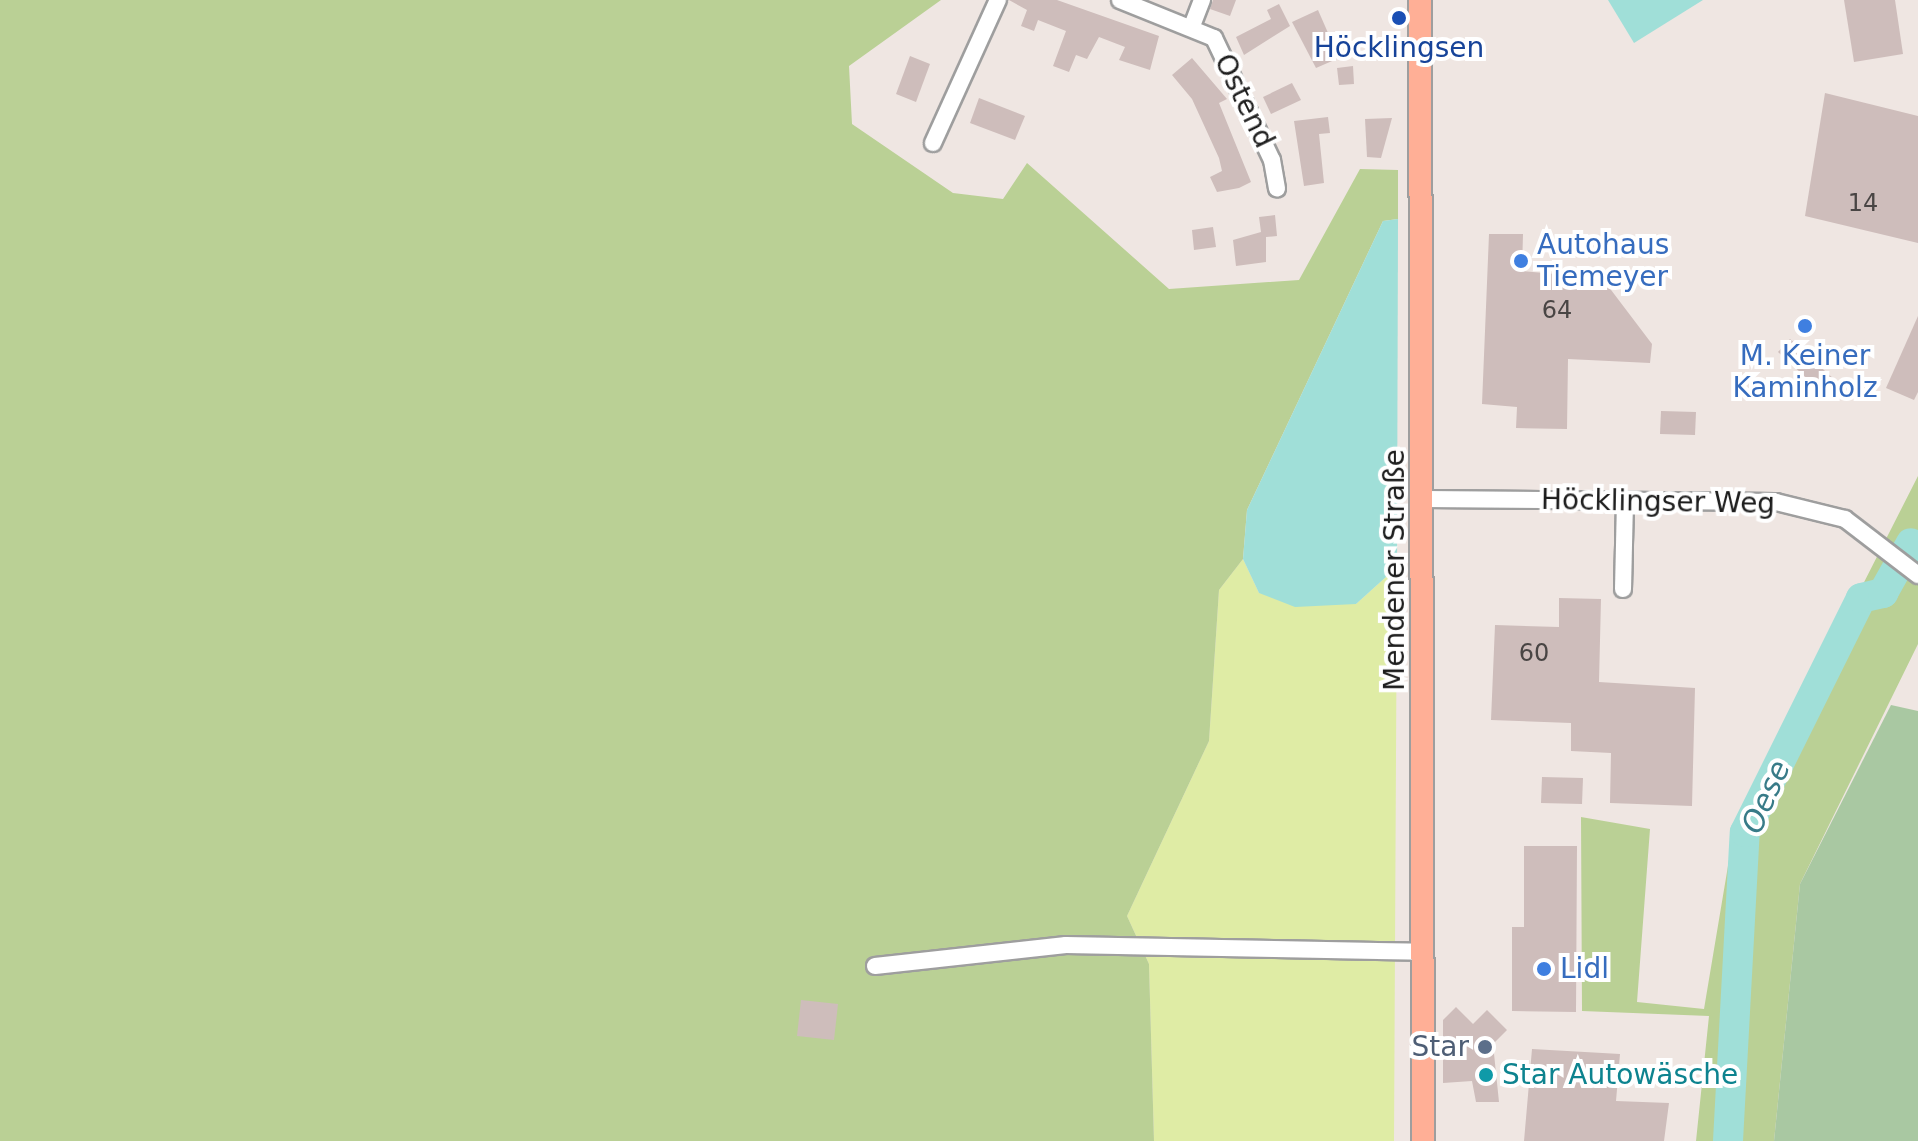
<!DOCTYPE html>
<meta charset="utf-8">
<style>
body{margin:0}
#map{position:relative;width:1918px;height:1141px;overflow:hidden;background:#efe6e2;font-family:"DejaVu Sans",sans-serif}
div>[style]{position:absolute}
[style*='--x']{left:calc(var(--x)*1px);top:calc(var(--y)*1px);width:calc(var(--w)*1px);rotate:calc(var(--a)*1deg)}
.grass>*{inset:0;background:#dfeca5}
.forest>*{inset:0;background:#bad095}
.cemetery>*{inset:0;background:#a9c8a2}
.water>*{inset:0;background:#a0dfd8}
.river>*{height:30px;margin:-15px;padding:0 15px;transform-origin:15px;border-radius:15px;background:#a0dfd8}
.building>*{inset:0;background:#cebdbb}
.roads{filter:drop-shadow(2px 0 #9e9e9e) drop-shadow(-2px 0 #9e9e9e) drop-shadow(0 2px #9e9e9e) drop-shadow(0 -2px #9e9e9e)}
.minor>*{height:16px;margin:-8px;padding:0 8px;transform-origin:8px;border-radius:8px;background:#fff}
.major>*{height:22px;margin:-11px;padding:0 11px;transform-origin:11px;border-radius:11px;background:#ffaf96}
.dots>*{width:22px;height:22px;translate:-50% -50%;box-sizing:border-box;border:4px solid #fff;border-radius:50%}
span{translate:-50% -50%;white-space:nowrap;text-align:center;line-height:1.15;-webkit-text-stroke:8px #fff;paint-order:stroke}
.number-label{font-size:24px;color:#494544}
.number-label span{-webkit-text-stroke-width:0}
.transit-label{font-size:28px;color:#164399}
.street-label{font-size:28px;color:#1d1d1d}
.shop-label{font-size:28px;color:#366cbe}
.left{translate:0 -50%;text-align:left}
.service-label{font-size:28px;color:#4e5e75}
.right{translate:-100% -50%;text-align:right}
.culture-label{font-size:28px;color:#0d838f}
.water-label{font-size:30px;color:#387b88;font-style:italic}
</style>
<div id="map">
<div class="grass">
<i style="clip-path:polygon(1243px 559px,1259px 593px,1356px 604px,1397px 567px,1394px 1141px,1154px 1141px,1149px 964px,1127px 916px,1209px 741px,1219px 590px)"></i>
</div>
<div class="forest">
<i style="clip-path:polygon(0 0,941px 0,849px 66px,852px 124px,953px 193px,1003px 199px,1027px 163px,1169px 289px,1299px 280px,1360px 169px,1398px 170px,1398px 219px,1383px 221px,1247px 510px,1243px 559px,1219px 590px,1209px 741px,1127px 916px,1149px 964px,1154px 1141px,0 1141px)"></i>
<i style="clip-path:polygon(1918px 476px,1918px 644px,1800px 884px,1774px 1141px,1696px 1141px,1709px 1016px,1582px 1011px,1581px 817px,1650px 829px,1637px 1002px,1704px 1009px,1732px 842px)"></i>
</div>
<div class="cemetery">
<i style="clip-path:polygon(1891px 705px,1918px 711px,1918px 1141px,1774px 1141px,1800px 884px)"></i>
</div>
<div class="water">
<i style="clip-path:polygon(1608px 0,1703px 0,1634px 43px)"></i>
<i style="clip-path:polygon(1398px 219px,1397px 567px,1356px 604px,1295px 607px,1259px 593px,1243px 559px,1247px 510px,1383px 221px)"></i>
</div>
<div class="river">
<i style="--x:1728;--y:1141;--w:309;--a:-86.9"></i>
<i style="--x:1745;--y:832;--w:261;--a:-63.6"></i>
<i style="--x:1861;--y:598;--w:23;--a:-13"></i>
<i style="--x:1883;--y:593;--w:57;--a:-60.8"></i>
</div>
<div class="building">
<i style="clip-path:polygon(1009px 0,1057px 0,1159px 36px,1150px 70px,1119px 60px,1125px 47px,1099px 37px,1087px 59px,1076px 55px,1069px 72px,1053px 66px,1066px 31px,1038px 20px,1034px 31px,1021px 26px,1027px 10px)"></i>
<i style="clip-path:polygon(1213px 0,1236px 0,1230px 16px,1210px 9px)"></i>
<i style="clip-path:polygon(1844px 0,1895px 0,1903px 54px,1854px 62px)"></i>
<i style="clip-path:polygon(1279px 4px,1290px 26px,1244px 55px,1236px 37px,1271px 19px,1267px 10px)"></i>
<i style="clip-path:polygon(1318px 10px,1339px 58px,1316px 68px,1292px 22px)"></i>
<i style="clip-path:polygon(910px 56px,930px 64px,916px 102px,896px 94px)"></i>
<i style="clip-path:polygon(1192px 58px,1227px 99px,1219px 103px,1251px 182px,1239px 188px,1217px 192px,1210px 177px,1222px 171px,1219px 158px,1192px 99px,1172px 75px)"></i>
<i style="clip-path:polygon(1353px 66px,1354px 84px,1339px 85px,1337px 68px)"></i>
<i style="clip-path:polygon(1292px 83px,1301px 100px,1271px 114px,1263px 97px)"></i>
<i style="clip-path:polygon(1825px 93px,1918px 116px,1918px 243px,1805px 216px)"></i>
<i style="clip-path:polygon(979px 98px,1025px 116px,1015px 140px,970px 123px)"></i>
<i style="clip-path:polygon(1328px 117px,1330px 133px,1319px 134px,1324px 183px,1304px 186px,1294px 121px)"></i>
<i style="clip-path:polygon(1392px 118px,1381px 158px,1367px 157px,1365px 119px)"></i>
<i style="clip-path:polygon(1275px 215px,1277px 236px,1266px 237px,1266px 262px,1236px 266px,1233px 240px,1261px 232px,1259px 217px)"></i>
<i style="clip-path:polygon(1213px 227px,1216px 247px,1194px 250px,1192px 230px)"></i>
<i style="clip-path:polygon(1489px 234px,1523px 234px,1522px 271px,1602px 278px,1652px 344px,1650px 363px,1568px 359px,1567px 429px,1516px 428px,1517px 407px,1482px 404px)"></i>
<i style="clip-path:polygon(1918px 316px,1918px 392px,1914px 400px,1886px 388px)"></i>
<i style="clip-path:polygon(1790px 339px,1836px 381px,1824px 394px,1778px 352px)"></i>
<i style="clip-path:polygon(1661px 411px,1696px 412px,1695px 435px,1660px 434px)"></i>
<i style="clip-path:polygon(1559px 598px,1601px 599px,1599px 682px,1695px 688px,1692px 806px,1610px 803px,1611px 753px,1571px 751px,1571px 723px,1491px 720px,1495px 625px,1559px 627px)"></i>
<i style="clip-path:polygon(1542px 777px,1583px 778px,1582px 804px,1541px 803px)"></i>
<i style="clip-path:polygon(1524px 846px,1577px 846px,1576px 1012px,1512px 1011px,1512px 927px,1524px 927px)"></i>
<i style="clip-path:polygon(801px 1000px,838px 1004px,834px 1040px,797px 1036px)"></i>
<i style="clip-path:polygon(1456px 1007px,1473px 1024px,1487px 1010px,1507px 1030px,1493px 1044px,1499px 1102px,1476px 1102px,1472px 1081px,1443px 1083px,1443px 1020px)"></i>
<i style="clip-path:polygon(1532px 1049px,1620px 1054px,1616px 1101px,1669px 1103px,1664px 1141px,1524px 1141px)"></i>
</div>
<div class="roads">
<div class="minor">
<i style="--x:1120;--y:0;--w:101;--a:22"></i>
<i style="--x:1214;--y:38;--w:135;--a:64.6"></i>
<i style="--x:1272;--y:160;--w:29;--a:80"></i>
<i style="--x:1192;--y:26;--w:28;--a:-69"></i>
<i style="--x:933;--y:143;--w:157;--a:-65.6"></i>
<i style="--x:1425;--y:499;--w:351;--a:0.5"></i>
<i style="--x:1776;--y:502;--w:71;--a:13.8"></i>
<i style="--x:1845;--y:519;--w:92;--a:37.5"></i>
<i style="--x:1623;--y:589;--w:88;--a:-88.7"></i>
<i style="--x:875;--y:966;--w:192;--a:-6.3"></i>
<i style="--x:1066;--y:945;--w:358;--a:1.1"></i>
</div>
<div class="major">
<i style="--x:1420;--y:0;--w:1141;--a:89.85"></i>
</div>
</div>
<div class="dots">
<i style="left:1399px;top:18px;background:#1a4fb4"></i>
<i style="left:1521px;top:261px;background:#3f7fe0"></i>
<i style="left:1805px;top:326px;background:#3f7fe0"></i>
<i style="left:1544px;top:969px;background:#3f7fe0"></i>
<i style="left:1485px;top:1047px;background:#5c6f8a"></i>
<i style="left:1486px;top:1075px;background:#0f9aa8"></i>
</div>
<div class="number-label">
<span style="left:1863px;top:204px">14</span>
<span style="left:1557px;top:311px">64</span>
<span style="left:1534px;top:654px">60</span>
</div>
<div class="transit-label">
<span style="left:1399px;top:48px">Höcklingsen</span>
</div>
<div class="street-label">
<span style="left:1244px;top:101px;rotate:64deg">Ostend</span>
<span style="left:1658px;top:502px;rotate:1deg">Höcklingser Weg</span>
<span style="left:1395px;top:570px;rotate:-90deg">Mendener Straße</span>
</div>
<div class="shop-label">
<span class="left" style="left:1537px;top:261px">Autohaus<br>Tiemeyer</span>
<span style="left:1805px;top:372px">M. Keiner<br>Kaminholz</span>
<span class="left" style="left:1560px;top:969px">Lidl</span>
</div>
<div class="service-label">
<span class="right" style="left:1469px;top:1047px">Star</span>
</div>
<div class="culture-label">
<span class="left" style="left:1502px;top:1075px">Star Autowäsche</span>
</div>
<div class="water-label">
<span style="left:1766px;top:797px;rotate:-66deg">Oese</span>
</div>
</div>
